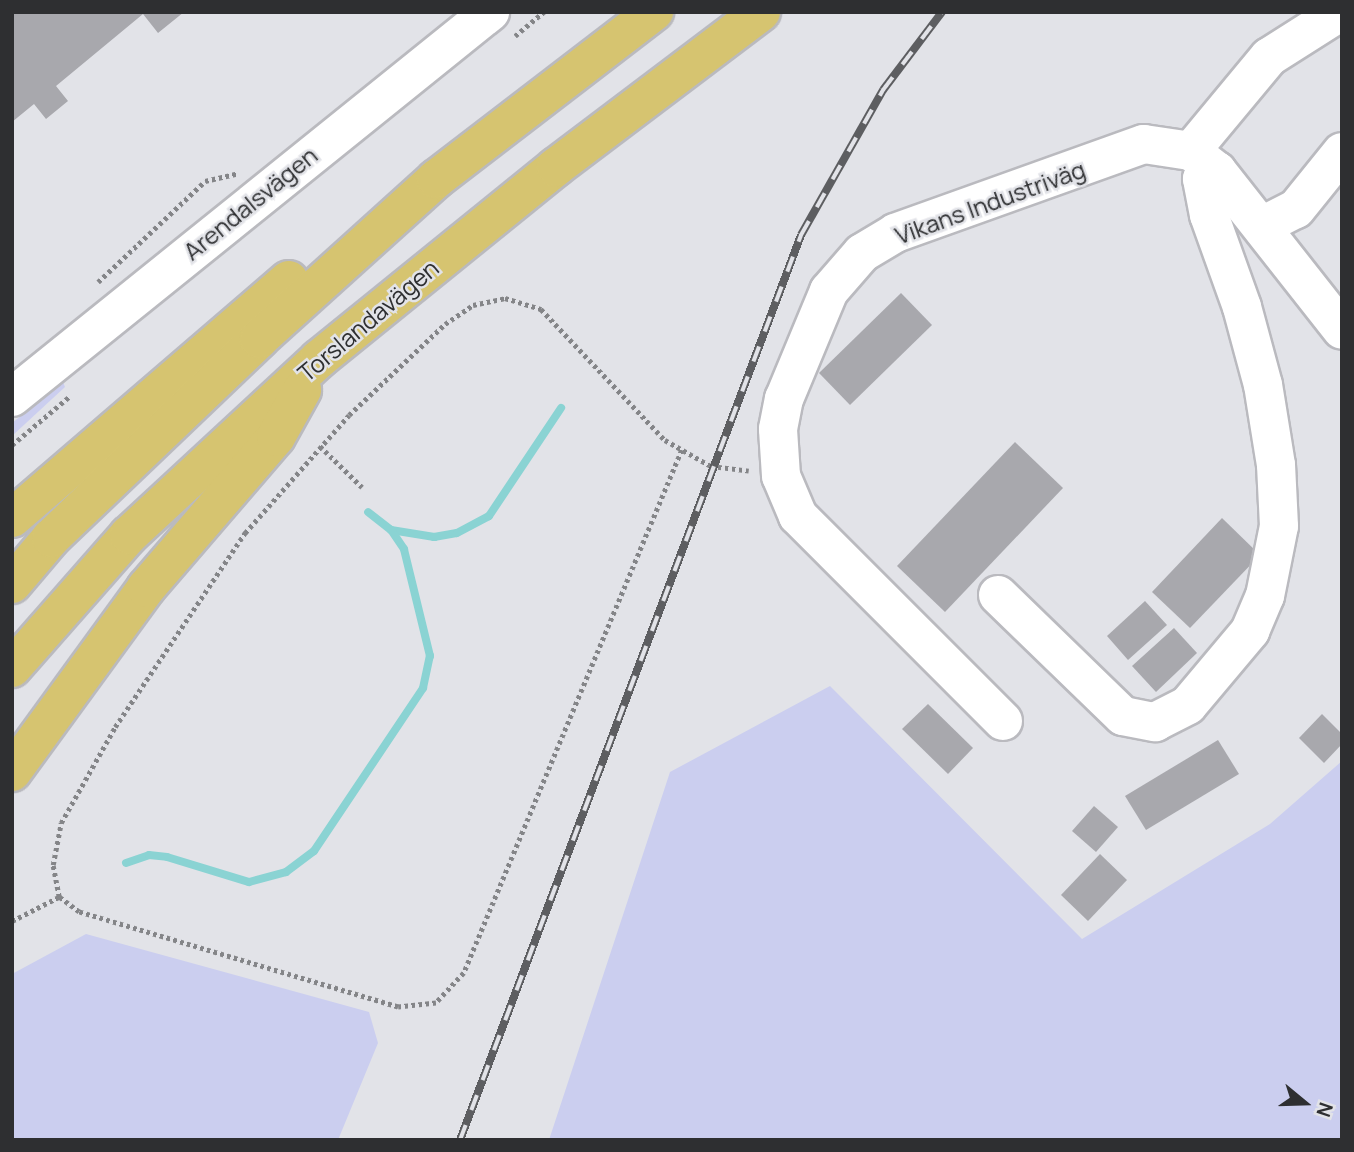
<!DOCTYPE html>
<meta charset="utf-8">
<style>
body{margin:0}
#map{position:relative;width:1354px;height:1152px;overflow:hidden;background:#e2e3e8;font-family:Manrope,sans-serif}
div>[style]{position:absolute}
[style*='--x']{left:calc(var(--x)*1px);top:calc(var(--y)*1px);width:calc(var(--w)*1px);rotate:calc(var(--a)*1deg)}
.green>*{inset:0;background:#cbceef}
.stream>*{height:8px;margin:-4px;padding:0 4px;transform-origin:4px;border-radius:4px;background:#8ad3d3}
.building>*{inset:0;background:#a8a8ad}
.path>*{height:4.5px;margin-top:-2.25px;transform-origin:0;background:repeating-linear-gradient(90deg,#848588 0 3.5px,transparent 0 7px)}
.roads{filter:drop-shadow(2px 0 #bababf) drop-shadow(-2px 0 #bababf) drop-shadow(0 2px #bababf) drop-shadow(0 -2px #bababf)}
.minor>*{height:38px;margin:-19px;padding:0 19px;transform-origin:19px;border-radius:19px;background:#fff}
.major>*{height:38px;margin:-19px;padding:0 19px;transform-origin:19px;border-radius:19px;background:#d6c470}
.rail>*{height:8px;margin-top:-4px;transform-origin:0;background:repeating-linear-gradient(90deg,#e2e3e8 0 16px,#5d5e61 0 32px);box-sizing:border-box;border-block:2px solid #5d5e61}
span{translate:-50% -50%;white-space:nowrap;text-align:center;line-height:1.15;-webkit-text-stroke:5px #e2e3e8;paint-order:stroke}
.street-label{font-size:24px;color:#2e2f31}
.frame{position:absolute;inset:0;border:14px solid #2e2f31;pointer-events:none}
.north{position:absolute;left:1270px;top:1068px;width:70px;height:70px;-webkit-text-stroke:5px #e2e3e8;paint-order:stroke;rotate:109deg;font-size:19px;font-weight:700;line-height:28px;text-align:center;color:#2e2f31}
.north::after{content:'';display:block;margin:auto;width:24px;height:32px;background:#2e2f31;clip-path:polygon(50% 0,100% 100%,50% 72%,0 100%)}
</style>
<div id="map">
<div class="green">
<i style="clip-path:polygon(63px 382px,65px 387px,12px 436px,12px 423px)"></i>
<i style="clip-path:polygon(830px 686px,1082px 939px,1270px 824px,1342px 761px,1342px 1140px,549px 1140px,670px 772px)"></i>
<i style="clip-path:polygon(86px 934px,369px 1012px,378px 1043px,338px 1140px,12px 1140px,12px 974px)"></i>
</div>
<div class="stream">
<i style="--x:391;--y:530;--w:44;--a:9.2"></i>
<i style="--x:434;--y:537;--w:23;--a:-10"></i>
<i style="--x:457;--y:533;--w:36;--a:-28"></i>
<i style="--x:489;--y:516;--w:130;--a:-56.3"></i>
<i style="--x:126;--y:863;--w:24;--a:-19"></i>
<i style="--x:149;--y:855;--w:18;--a:6"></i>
<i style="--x:167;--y:857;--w:86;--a:17"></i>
<i style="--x:249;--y:882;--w:38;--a:-15"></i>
<i style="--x:286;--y:872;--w:35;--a:-37"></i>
<i style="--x:314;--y:851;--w:196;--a:-56.2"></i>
<i style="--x:423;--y:688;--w:33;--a:-78"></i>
<i style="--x:430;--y:656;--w:110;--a:-103.7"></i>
<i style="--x:404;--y:549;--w:23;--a:-124"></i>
<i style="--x:391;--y:530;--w:29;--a:-142"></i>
</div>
<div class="building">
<i style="clip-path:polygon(12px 12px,184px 12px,158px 33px,143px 14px,56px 86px,68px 101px,46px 119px,34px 104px,12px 122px)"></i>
<i style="clip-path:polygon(901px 293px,932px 325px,850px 405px,819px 373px)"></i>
<i style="clip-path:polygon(1015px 442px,1063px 488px,945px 612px,897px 566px)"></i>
<i style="clip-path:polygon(1222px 518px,1260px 555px,1190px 628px,1152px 592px)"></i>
<i style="clip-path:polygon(1145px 601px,1167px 625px,1128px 660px,1107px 636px)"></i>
<i style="clip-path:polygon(1174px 628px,1197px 653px,1156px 692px,1132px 666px)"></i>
<i style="clip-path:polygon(928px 704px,973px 748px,948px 774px,902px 729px)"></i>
<i style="clip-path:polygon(1322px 714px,1342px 734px,1342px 744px,1324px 763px,1299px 738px)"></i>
<i style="clip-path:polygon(1218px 740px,1239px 774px,1146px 830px,1125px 796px)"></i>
<i style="clip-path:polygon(1094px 806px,1118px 827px,1096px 852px,1072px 831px)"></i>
<i style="clip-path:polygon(1100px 854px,1127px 880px,1088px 921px,1061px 895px)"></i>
</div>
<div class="path">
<i style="--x:515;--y:36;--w:38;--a:-40"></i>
<i style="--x:98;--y:282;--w:147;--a:-43.3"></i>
<i style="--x:205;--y:181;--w:32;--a:-13"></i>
<i style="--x:12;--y:445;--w:76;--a:-40.2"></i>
<i style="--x:320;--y:446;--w:59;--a:44.3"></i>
<i style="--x:682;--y:450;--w:567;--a:112.63"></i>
<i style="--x:464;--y:973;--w:41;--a:133"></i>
<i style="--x:436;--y:1003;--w:38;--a:174"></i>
<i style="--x:398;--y:1007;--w:333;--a:-163.4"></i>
<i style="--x:79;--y:912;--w:25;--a:-143"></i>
<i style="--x:59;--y:897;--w:33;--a:-101"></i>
<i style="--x:53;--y:865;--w:43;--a:-79.2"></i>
<i style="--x:61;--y:823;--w:110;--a:-60.6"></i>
<i style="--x:115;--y:727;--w:234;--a:-56.2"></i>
<i style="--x:245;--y:533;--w:157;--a:-48.6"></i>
<i style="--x:349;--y:415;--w:132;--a:-43.5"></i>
<i style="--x:445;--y:324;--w:34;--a:-34"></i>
<i style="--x:473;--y:305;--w:33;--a:-12"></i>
<i style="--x:505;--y:298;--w:38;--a:17"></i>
<i style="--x:541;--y:309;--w:180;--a:46.6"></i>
<i style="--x:665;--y:440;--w:53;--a:29.5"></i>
<i style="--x:711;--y:466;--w:38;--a:7"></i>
<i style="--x:12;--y:921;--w:53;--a:-27.1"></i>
</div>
<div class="roads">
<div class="minor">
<i style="--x:1340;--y:12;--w:84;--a:147.6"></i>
<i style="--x:1269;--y:57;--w:122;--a:129.7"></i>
<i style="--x:1191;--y:151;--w:33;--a:38"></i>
<i style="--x:1217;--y:171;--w:202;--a:51.8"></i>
<i style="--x:1262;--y:226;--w:38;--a:-27"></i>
<i style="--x:1296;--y:209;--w:73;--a:-51.1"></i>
<i style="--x:12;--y:397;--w:614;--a:-38.85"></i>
<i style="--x:998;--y:595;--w:174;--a:44.1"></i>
<i style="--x:1123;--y:716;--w:33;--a:11"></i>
<i style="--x:1155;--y:722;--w:37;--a:-27"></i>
<i style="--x:1188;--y:705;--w:97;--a:-50"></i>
<i style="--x:1250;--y:631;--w:38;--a:-67"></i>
<i style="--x:1265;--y:596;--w:71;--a:-78.7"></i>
<i style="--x:1279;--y:526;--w:61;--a:-92.8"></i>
<i style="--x:1276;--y:465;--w:81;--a:-99.2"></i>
<i style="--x:1263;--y:385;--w:81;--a:-105.1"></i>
<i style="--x:1242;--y:307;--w:98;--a:-109.7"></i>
<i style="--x:1209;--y:215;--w:37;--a:-101"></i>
<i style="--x:1202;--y:179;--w:17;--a:-28"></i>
<i style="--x:1003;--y:721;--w:290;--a:-135"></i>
<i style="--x:798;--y:516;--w:43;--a:-113"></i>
<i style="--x:781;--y:476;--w:47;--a:-93.7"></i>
<i style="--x:778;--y:429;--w:31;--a:-79"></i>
<i style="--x:784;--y:399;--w:117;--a:-67.4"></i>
<i style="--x:829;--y:291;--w:50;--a:-49"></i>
<i style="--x:862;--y:253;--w:39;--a:-31"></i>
<i style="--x:895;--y:233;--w:264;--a:-19.7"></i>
<i style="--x:1144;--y:144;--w:48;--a:8.5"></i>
</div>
<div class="major">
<i style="--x:12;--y:518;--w:365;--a:-40.7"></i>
<i style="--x:12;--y:584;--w:60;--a:-49.7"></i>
<i style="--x:51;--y:538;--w:288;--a:-43.7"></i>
<i style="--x:259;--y:339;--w:239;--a:-42.1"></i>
<i style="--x:436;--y:179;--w:275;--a:-37.5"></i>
<i style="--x:12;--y:668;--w:177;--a:-48.7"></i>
<i style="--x:129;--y:535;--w:259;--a:-42.8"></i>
<i style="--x:319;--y:359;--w:305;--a:-39"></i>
<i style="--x:556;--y:167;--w:257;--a:-37.1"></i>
<i style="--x:12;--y:772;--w:228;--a:-53.9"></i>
<i style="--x:146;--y:588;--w:199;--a:-49.3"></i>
<i style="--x:276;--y:437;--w:54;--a:-61"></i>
</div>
</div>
<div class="rail">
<i style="--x:460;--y:1140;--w:967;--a:-69.35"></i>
<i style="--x:801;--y:235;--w:167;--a:-60.5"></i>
<i style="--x:883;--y:90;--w:98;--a:-52.9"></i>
</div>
<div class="street-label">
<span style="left:990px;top:202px;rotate:-20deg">Vikans Industriväg</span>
<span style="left:250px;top:203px;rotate:-39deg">Arendalsvägen</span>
<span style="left:368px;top:320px;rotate:-40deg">Torslandavägen</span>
</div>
<div class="frame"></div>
<div class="north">N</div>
</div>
